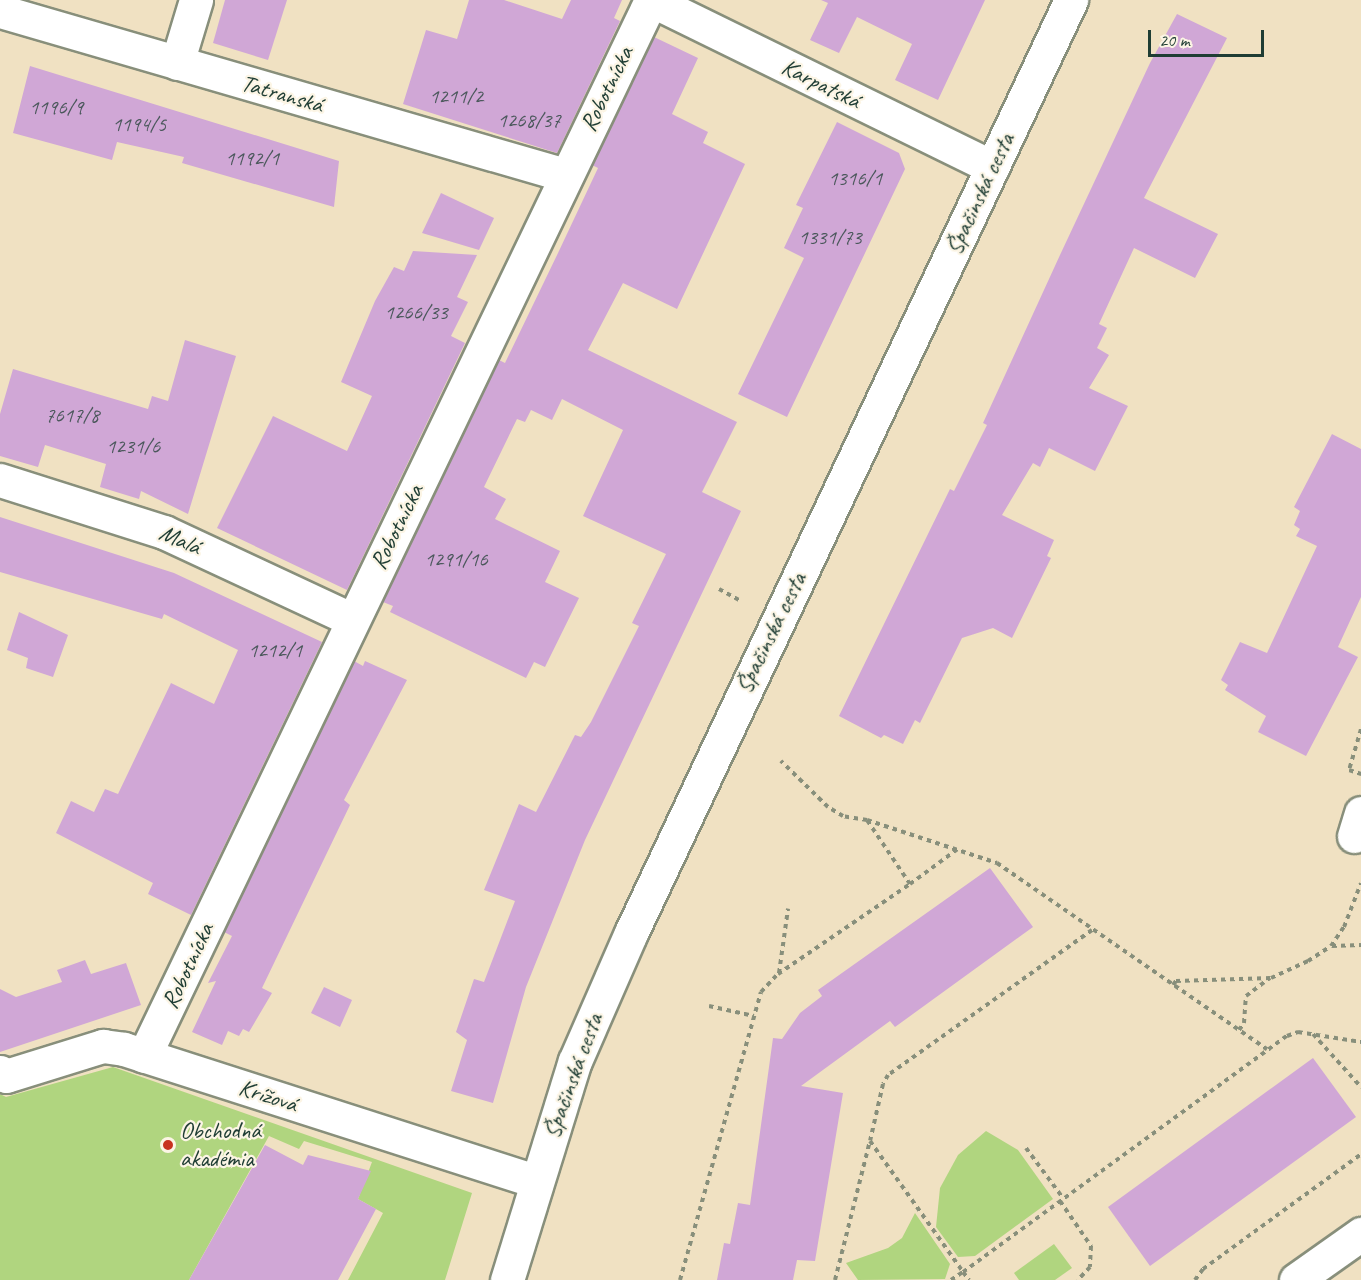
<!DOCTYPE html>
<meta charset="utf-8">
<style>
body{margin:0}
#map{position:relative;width:1361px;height:1280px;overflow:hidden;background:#f0e1c2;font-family:Caveat,sans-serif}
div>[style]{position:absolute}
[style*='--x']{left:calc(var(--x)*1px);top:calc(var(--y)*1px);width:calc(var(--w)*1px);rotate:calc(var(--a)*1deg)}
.green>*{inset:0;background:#b0d57f}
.building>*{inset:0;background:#d0a7d6}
.path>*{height:4px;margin-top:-2px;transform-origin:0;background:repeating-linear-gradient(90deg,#888f7b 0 4.5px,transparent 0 9px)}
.roads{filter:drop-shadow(2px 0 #888f7b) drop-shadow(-2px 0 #888f7b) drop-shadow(0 2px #888f7b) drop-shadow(0 -2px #888f7b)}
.minor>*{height:33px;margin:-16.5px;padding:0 16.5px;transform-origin:16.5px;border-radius:16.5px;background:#fff}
.tertiary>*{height:33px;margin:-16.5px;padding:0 16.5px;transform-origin:16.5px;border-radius:16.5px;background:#fff}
.dots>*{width:16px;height:16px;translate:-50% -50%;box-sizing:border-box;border:3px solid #fcf5e5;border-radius:50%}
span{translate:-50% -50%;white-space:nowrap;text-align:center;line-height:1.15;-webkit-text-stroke:4.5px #fcf5e5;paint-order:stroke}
.number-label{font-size:21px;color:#4b585c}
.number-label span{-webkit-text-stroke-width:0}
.street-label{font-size:24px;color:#1f3d34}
.poi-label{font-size:24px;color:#1f3d34}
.left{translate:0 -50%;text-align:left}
.scale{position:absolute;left:1148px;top:30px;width:116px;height:27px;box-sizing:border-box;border:3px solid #1f3d34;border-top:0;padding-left:8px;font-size:18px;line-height:21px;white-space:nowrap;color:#1f3d34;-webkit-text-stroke:4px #fcf5e5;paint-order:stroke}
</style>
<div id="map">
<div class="green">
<i style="clip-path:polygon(113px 1067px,472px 1193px,445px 1280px,348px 1280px,383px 1213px,358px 1199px,372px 1162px,304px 1141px,299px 1149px,269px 1136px,189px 1280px,0 1280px,0 1094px,6px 1097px)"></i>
<i style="clip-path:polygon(986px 1131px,1018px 1150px,1053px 1199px,975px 1256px,958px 1257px,936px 1227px,940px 1188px,958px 1155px)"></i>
<i style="clip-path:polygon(915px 1213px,950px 1264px,945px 1279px,858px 1280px,846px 1263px,888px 1248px,902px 1238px)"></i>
<i style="clip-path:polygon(1054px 1244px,1072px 1268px,1055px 1280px,1019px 1280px,1014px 1273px)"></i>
</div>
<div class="building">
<i style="clip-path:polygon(225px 0,287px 0,268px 60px,213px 43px)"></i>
<i style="clip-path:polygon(469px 0,504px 0,562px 19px,571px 0,622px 0,614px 18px,620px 21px,557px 153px,403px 104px,426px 30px,457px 39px)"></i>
<i style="clip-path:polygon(821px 0,985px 0,938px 100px,895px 80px,912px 44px,857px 17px,839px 53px,810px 40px,828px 3px)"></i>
<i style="clip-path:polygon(1177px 14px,1227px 38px,1144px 198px,1218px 234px,1195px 278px,1134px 248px,1099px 324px,1107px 328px,1097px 348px,1109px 355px,1089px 388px,1128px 406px,1095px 471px,1049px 448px,1040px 467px,1033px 463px,1002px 515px,1054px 540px,1047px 556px,1051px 558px,1012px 638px,993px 628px,962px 638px,920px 723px,915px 720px,903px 744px,884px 735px,881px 738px,839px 716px,950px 489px,954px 491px,987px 425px,983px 423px,1060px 255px,1150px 63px)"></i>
<i style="clip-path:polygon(654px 37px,698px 58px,672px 114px,708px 132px,703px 143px,745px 164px,677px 309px,623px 283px,588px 350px,737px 422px,702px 492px,741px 511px,585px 840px,526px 987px,493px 1103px,451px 1091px,467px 1040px,456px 1032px,474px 979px,484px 982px,515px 901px,484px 890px,519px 804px,536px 812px,575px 735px,581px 737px,591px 722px,639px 626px,632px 623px,666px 554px,583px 516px,623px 430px,562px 399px,552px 420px,531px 410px,525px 422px,517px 419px,484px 487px,506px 499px,495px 519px,560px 551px,545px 582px,579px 598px,545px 667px,534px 662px,526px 678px,390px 612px,393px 606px,383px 602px,499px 360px,505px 363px,558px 253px,598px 168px,592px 165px)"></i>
<i style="clip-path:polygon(30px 66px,339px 161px,334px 207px,182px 163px,184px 157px,117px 142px,112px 160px,13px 133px)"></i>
<i style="clip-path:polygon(837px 122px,899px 153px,905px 169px,787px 417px,738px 394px,804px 258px,784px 248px,803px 208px,796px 205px)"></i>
<i style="clip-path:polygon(441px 193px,494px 218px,479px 250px,422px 233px)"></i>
<i style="clip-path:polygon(413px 251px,477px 255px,457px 297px,468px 302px,451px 336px,465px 343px,347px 590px,217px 528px,273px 416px,347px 451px,372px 396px,341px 382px,375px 301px,394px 267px,404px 271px)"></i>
<i style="clip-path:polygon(185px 340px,236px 356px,188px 514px,141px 491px,139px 499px,100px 487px,106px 464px,45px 445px,38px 467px,0 456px,0 414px,13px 369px,148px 409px,152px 396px,168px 401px)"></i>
<i style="clip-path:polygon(1332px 434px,1361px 449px,1361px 597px,1338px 647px,1358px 657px,1306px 756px,1258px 732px,1266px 716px,1225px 690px,1228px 685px,1221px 680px,1240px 642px,1267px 653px,1317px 546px,1296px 536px,1300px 529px,1294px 525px,1300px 511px,1294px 507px)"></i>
<i style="clip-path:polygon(0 517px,174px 573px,322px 642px,191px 915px,148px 894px,153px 883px,56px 833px,71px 801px,94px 812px,105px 789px,118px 794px,171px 683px,214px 704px,238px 650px,164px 614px,162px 619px,0 572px)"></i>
<i style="clip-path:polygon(19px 612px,68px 635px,53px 677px,26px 668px,28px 658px,7px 650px)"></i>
<i style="clip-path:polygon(354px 661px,363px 666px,365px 661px,407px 680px,344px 800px,350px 805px,262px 988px,272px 993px,249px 1032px,243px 1029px,239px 1036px,228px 1031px,222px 1045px,192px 1032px,216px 981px,208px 983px,232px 936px,224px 932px)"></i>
<i style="clip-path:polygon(990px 868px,1033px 927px,895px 1027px,890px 1021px,801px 1086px,843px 1093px,815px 1261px,797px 1260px,793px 1280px,717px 1280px,724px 1243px,730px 1244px,738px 1203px,750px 1205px,773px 1038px,782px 1039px,800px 1013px,822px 996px,818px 990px)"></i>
<i style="clip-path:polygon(85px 960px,91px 974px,126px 963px,141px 1005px,0 1052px,0 989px,16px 997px,62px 982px,57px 970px)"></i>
<i style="clip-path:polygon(324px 987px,352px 1000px,340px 1027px,311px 1013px)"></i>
<i style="clip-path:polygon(1313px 1058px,1356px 1117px,1150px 1266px,1108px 1207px)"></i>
<i style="clip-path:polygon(265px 1145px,303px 1165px,308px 1155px,371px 1171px,358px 1199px,376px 1209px,338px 1280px,189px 1280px)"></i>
</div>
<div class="path">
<i style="--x:719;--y:589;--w:26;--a:29"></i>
<i style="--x:1361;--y:729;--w:43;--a:106.3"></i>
<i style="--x:1349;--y:770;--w:13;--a:18"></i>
<i style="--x:867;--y:820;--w:137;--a:18.3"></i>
<i style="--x:997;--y:863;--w:328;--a:34.6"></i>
<i style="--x:910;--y:884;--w:61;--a:-36.3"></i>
<i style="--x:1092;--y:930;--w:250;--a:144.6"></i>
<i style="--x:888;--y:1075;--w:10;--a:119"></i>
<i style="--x:883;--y:1084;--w:58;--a:102.8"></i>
<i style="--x:870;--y:1141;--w:161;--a:54.6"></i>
<i style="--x:963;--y:1272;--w:401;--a:-36.1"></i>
<i style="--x:1287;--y:1036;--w:12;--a:-20"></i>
<i style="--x:1298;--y:1032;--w:64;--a:9"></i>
<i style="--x:1332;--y:946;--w:29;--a:-2"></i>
<i style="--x:779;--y:973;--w:65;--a:-82"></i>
<i style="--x:1173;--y:985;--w:5;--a:-53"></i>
<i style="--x:1176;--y:981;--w:95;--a:-1.8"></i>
<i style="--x:1271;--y:978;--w:41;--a:-24.7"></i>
<i style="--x:1308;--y:961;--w:27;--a:-33"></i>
<i style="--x:1331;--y:946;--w:23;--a:-56"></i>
<i style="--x:1344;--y:927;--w:47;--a:-68.9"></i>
<i style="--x:709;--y:1006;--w:46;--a:12.5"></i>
<i style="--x:1239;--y:1030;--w:9;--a:-54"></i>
<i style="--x:1244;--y:1023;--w:27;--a:-86"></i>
<i style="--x:1246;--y:996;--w:30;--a:-37"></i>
<i style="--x:1313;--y:1034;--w:72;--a:47.8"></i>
<i style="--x:1026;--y:1148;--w:62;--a:53.5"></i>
<i style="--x:1060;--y:1201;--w:55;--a:55.4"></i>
<i style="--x:1091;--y:1246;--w:21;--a:93"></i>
<i style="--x:1090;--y:1267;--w:18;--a:133"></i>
<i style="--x:680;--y:1280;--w:299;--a:-74.3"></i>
<i style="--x:761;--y:992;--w:25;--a:-47"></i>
<i style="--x:778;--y:974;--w:160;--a:-34.3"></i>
<i style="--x:910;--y:884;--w:77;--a:-123.9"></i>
<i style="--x:867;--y:820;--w:24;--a:-171"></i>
<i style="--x:843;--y:816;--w:17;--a:-149"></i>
<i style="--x:828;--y:807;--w:66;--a:-135.6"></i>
<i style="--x:835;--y:1280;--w:143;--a:-75.9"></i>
<i style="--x:951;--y:1280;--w:14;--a:-34"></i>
<i style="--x:963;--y:1272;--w:10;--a:53"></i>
<i style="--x:1195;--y:1280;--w:14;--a:-54"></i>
<i style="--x:1203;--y:1269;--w:195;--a:-36"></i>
</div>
<div class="roads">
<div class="minor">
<i style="--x:651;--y:0;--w:380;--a:26.1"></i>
<i style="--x:0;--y:11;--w:588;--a:16.19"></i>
<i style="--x:177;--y:63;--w:66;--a:-73.2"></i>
<i style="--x:0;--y:480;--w:172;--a:17.6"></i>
<i style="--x:164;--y:532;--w:208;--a:25"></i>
<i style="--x:1354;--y:836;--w:24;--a:-73"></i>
<i style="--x:144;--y:1056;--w:1171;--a:-64.35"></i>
<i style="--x:0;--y:1072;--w:7;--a:34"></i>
<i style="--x:6;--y:1076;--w:102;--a:-17.2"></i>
<i style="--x:103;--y:1046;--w:21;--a:8"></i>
<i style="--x:124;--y:1049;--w:433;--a:17.8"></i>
<i style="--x:1296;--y:1280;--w:80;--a:-35.3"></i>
</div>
<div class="tertiary">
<i style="--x:507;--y:1280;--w:229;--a:-72.8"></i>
<i style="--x:575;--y:1061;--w:140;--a:-66.4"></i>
<i style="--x:631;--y:933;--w:1032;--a:-64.75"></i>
</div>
</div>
<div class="dots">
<i style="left:168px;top:1145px;background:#c8321e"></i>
</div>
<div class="number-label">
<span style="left:456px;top:96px">1211/2</span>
<span style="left:56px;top:107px">1196/9</span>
<span style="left:529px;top:120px">1268/37</span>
<span style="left:139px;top:124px">1194/5</span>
<span style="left:252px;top:158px">1192/1</span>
<span style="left:855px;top:178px">1316/1</span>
<span style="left:830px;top:237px">1331/73</span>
<span style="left:416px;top:312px">1266/33</span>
<span style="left:72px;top:415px">7617/8</span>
<span style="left:133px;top:446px">1231/6</span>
<span style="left:456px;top:559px">1291/16</span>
<span style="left:275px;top:650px">1212/1</span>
</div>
<div class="street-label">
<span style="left:821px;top:84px;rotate:26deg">Karpatská</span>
<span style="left:607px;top:89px;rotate:-64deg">Robotnícka</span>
<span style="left:282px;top:94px;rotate:16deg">Tatranská</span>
<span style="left:980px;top:194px;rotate:-65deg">Špačinská cesta</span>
<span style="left:397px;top:527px;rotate:-64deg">Robotnícka</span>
<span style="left:180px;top:540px;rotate:23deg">Malá</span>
<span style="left:771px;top:633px;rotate:-64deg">Špačinská cesta</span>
<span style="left:188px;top:966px;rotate:-65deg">Robotnícka</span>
<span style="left:573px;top:1076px;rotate:-70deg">Špačinská cesta</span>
<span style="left:268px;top:1096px;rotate:18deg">Krížová</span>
</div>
<div class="poi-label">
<span class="left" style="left:180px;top:1145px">Obchodná<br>akadémia</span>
</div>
<div class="scale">20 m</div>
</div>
